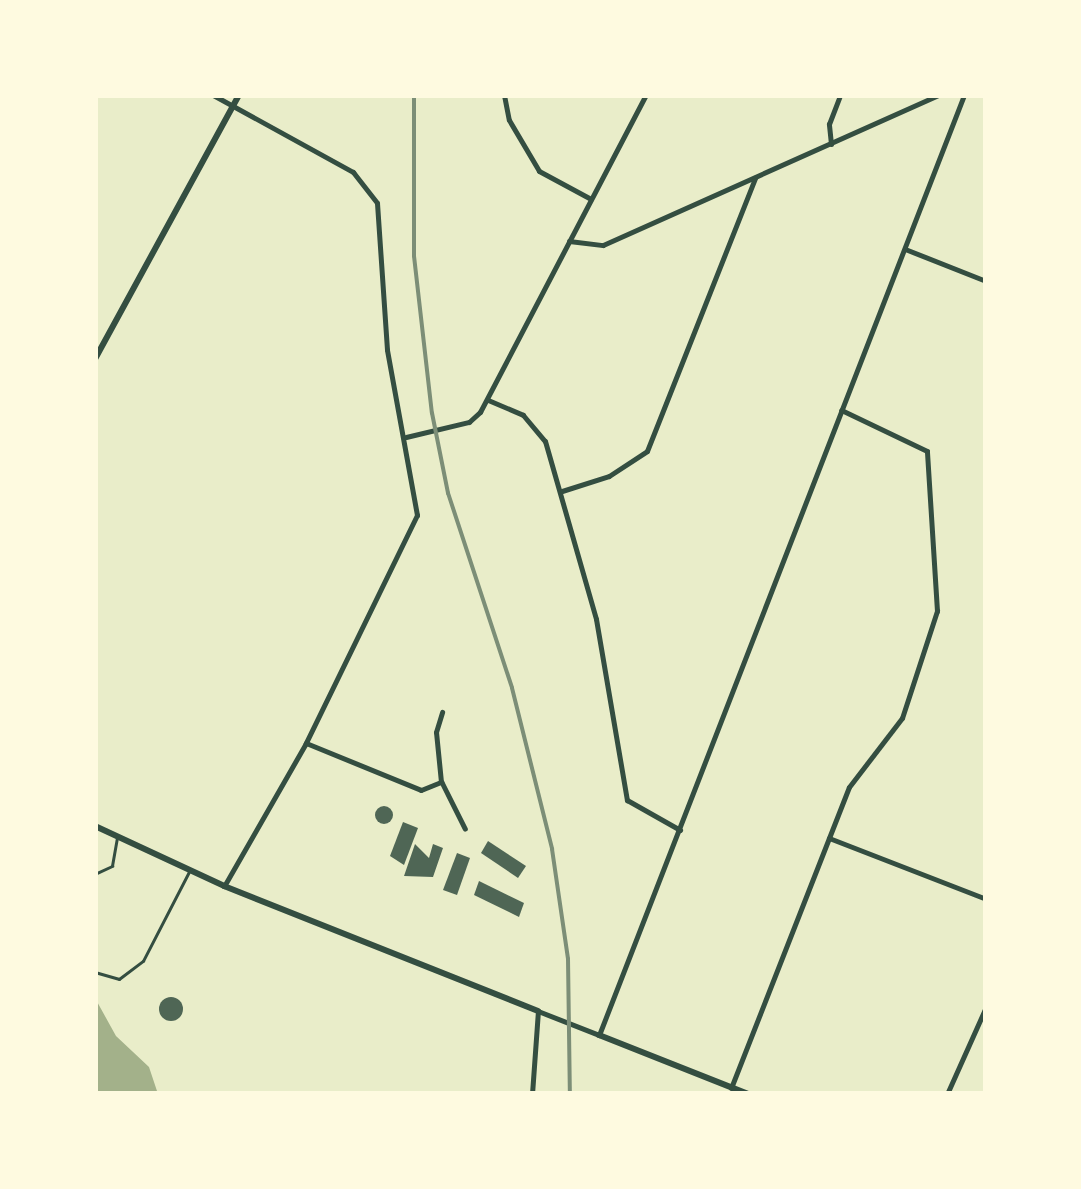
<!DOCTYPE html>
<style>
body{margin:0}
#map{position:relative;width:1081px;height:1189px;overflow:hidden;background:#e9edc9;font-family:"Fira Sans",sans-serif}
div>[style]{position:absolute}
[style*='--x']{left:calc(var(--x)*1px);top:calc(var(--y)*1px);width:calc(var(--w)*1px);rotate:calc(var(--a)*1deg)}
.water>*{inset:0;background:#a3b18a}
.building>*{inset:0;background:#4f6655}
.round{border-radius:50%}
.service>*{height:2.5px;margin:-1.25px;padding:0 1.25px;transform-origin:1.25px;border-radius:1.25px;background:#344e41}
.minor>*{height:5px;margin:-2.5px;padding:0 2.5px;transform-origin:2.5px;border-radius:2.5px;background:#344e41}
.tertiary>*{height:6px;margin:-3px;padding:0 3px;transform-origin:3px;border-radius:3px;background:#344e41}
.rail>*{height:4px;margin:-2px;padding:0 2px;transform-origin:2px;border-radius:2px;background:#7c8e77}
span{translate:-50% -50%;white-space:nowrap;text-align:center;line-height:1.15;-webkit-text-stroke:10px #fefae0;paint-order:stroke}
.frame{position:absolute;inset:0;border:98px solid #fefae0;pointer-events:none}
</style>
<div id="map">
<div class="water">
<i style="clip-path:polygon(95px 998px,116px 1036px,149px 1067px,158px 1094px,95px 1094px)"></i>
</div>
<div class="building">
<i class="round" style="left:375px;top:806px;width:18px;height:18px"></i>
<i style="clip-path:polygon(403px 822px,418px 828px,404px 865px,390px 856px)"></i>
<i style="clip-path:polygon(488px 841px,526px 866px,518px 878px,481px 853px)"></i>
<i style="clip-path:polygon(415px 844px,429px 858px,433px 844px,443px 848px,433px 877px,404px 876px)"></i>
<i style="clip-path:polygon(457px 853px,470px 858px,457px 895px,443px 890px)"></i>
<i style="clip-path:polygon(479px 881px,524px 903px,519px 917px,474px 895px)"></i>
<i class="round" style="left:159px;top:997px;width:24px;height:24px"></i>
</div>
<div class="service">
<i style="--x:95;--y:874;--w:19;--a:-25"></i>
<i style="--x:112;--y:866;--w:28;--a:-80"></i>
<i style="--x:95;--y:972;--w:25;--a:16"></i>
<i style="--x:119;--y:979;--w:30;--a:-37"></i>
<i style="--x:143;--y:961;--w:100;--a:-62.7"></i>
</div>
<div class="minor">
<i style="--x:213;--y:95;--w:160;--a:28.8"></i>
<i style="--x:353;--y:172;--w:39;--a:52"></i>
<i style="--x:377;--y:203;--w:147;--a:86.1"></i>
<i style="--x:387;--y:350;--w:168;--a:79.7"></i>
<i style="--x:417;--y:515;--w:254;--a:116"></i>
<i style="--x:306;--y:743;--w:165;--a:119.8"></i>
<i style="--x:504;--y:95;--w:25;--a:79"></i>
<i style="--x:509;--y:120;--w:59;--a:59.5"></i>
<i style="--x:539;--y:171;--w:59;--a:28.3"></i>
<i style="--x:831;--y:144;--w:20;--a:-96"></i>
<i style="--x:829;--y:124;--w:31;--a:-69"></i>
<i style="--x:569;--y:241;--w:34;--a:7"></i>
<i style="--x:603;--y:245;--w:368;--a:-24.1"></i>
<i style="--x:905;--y:249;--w:87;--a:21.6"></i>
<i style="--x:488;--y:400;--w:38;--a:23"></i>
<i style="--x:523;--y:415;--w:34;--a:50"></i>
<i style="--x:545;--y:441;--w:185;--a:74"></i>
<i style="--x:596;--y:619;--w:184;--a:80.3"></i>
<i style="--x:627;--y:800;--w:61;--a:29.5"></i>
<i style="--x:406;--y:437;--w:65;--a:-13.4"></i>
<i style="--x:469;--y:422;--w:15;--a:-42"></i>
<i style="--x:480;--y:412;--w:358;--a:-62.4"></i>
<i style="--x:562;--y:491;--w:49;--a:-17.7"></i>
<i style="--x:609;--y:476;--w:45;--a:-33.3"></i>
<i style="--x:647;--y:451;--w:294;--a:-68.4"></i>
<i style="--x:306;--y:743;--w:124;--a:22.2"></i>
<i style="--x:421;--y:790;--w:22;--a:-22"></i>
<i style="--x:441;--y:782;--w:50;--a:-95.7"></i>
<i style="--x:436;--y:732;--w:21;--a:-73"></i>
<i style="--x:442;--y:783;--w:51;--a:63.4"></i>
<i style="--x:829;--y:838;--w:168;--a:21.2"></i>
<i style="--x:731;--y:1088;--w:323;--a:-68.6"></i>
<i style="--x:849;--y:787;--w:87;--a:-52.5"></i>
<i style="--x:902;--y:718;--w:113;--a:-71.9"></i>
<i style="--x:937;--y:611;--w:160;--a:-93.6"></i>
<i style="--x:927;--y:451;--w:95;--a:-154.5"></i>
<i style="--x:532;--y:1094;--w:83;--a:-85.9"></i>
<i style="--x:538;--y:1011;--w:66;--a:21.5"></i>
<i style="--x:599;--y:1035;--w:1008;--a:-68.78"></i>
<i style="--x:947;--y:1094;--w:95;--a:-65.9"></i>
</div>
<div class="tertiary">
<i style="--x:95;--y:359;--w:301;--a:-61.4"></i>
<i style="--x:95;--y:826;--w:142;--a:24.9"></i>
<i style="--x:224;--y:886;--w:338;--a:21.7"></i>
<i style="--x:599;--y:1035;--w:160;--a:21.6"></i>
</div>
<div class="rail">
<i style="--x:414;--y:95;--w:161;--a:90"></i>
<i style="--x:414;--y:256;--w:158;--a:83.5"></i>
<i style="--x:432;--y:413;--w:82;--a:78.7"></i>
<i style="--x:448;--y:493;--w:205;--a:71.8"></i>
<i style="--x:512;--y:688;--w:166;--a:76"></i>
<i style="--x:552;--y:849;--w:111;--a:81.7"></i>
<i style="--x:568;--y:959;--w:135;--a:89.2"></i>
</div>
<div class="frame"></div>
</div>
